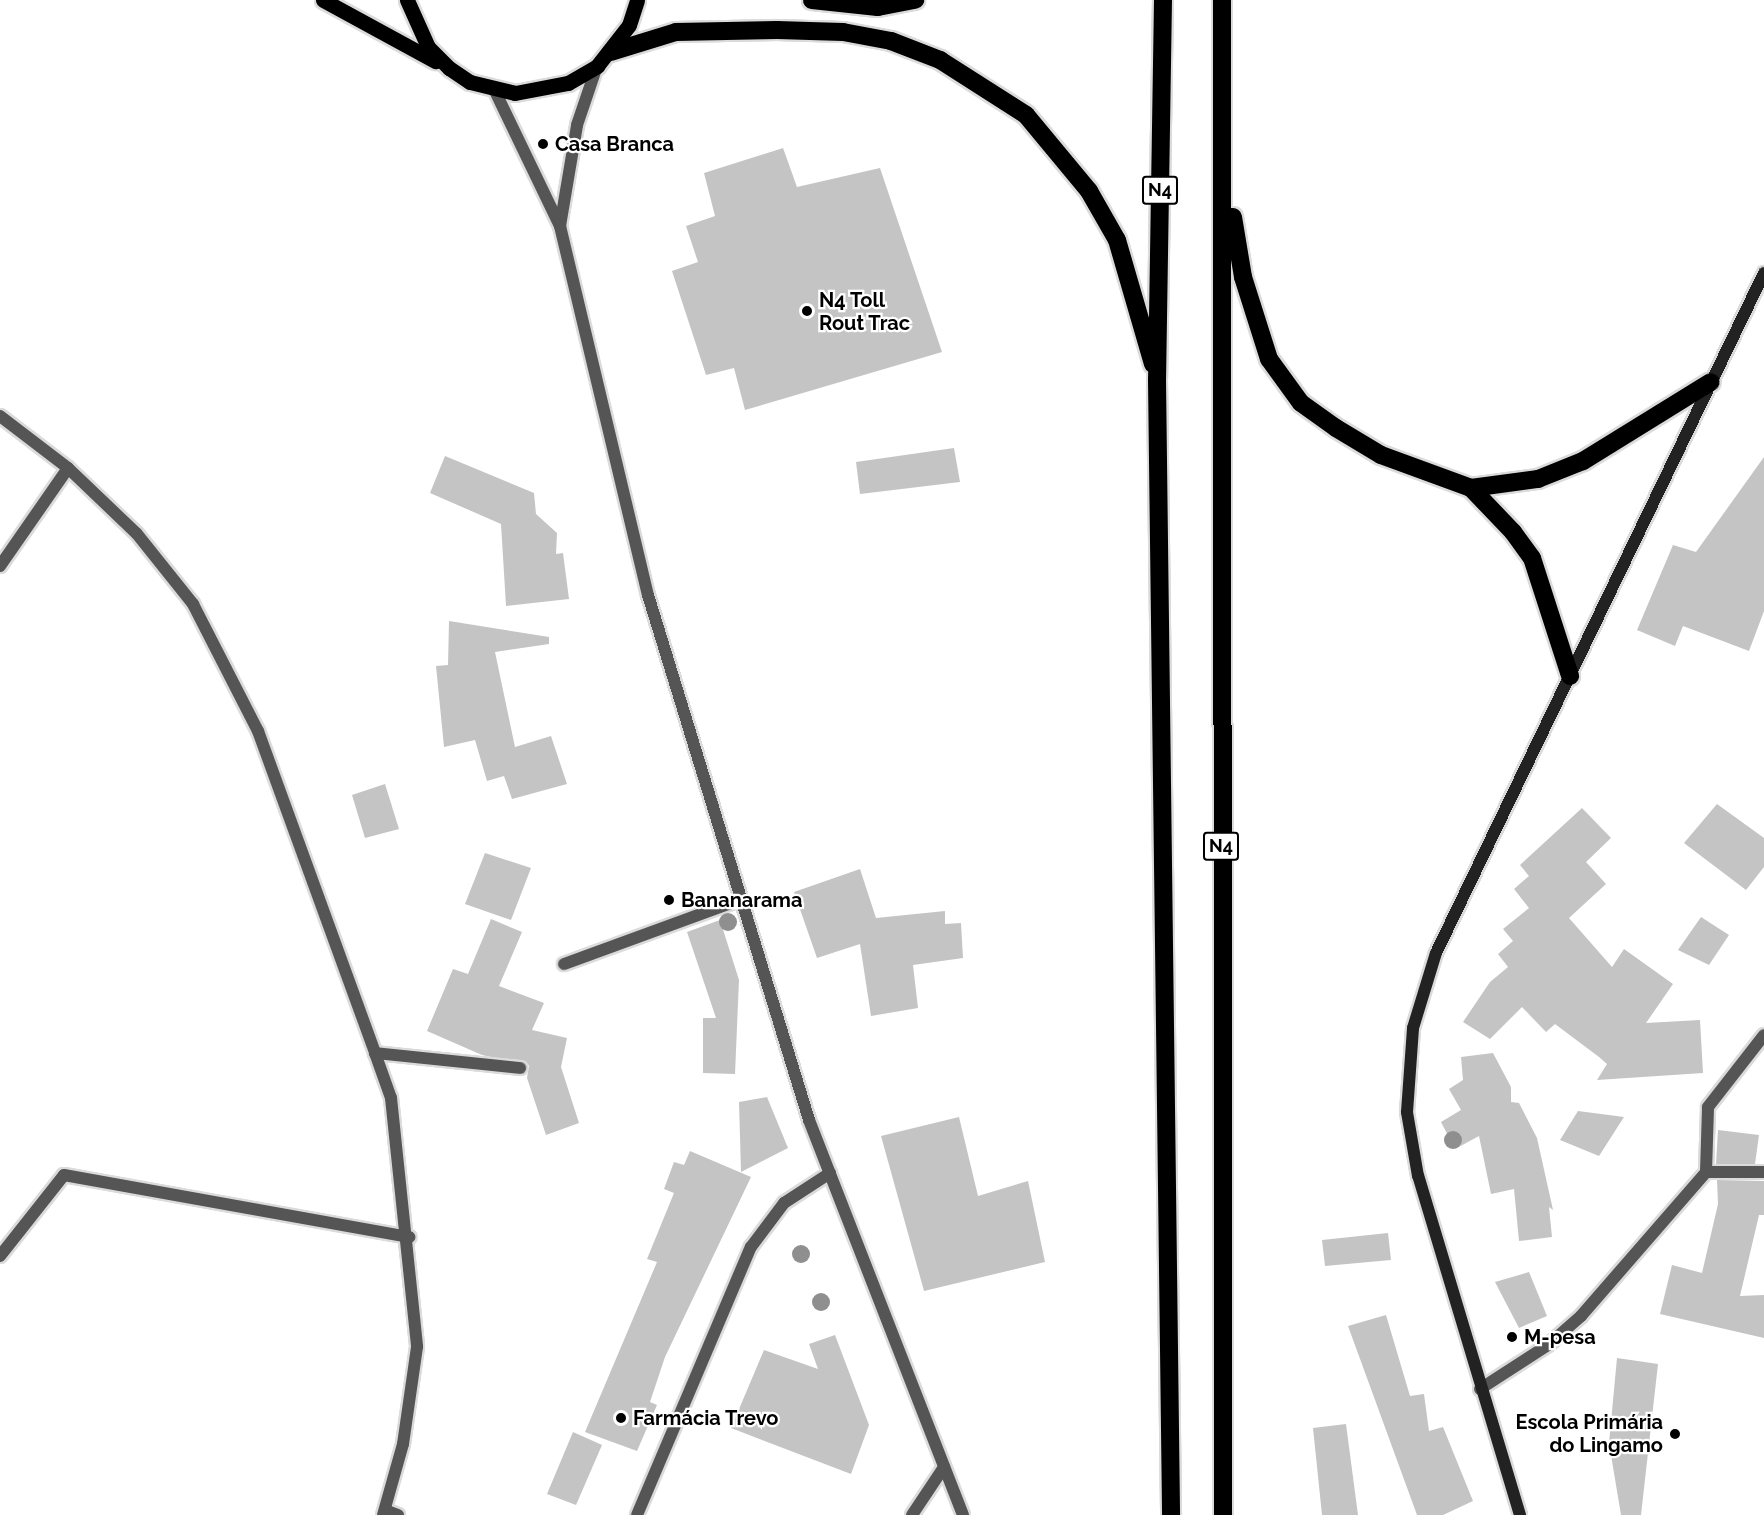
<!DOCTYPE html>
<meta charset="utf-8">
<style>
body{margin:0}
#map{position:relative;width:1764px;height:1515px;overflow:hidden;background:#fff;font-family:Raleway,sans-serif}
div>[style]{position:absolute}
[style*='--x']{left:calc(var(--x)*1px);top:calc(var(--y)*1px);width:calc(var(--w)*1px);rotate:calc(var(--a)*1deg)}
.building>*{inset:0;background:#c4c4c4}
.roads{filter:drop-shadow(2px 0 #dbdbdb) drop-shadow(-2px 0 #dbdbdb) drop-shadow(0 2px #dbdbdb) drop-shadow(0 -2px #dbdbdb)}
.street>*{height:12px;margin:-6px;padding:0 6px;transform-origin:6px;border-radius:6px;background:#555}
.secondary>*{height:12px;margin:-6px;padding:0 6px;transform-origin:6px;border-radius:6px;background:#222}
.primary>*{height:15px;margin:-7.5px;padding:0 7.5px;transform-origin:7.5px;border-radius:7.5px;background:#000}
.highway>*{height:18px;margin:-9px;padding:0 9px;transform-origin:9px;border-radius:9px;background:#000}
.trees>*{width:18px;height:18px;margin:-9px;border-radius:50%;background:#8f8f8f}
.dots>*{width:16px;height:16px;translate:-50% -50%;box-sizing:border-box;border:3px solid #fff;border-radius:50%}
span{translate:-50% -50%;white-space:nowrap;text-align:center;line-height:1.15;-webkit-text-stroke:4.5px #fff;paint-order:stroke}
.shield-label span{padding:2px 4px;background:#fff;border:2px solid;border-radius:4px;-webkit-text-stroke-width:0}
.shield-label{font-size:18px;color:#000;font-weight:700}
.poi-label{font-size:20px;color:#000;font-weight:700}
.left{translate:0 -50%;text-align:left}
.right{translate:-100% -50%;text-align:right}
</style>
<div id="map">
<div class="building">
<i style="clip-path:polygon(783px 148px,797px 187px,880px 168px,942px 352px,745px 410px,734px 368px,706px 375px,672px 271px,698px 262px,686px 226px,715px 216px,704px 173px)"></i>
<i style="clip-path:polygon(954px 448px,960px 482px,860px 494px,856px 462px)"></i>
<i style="clip-path:polygon(445px 456px,534px 493px,536px 514px,557px 533px,556px 554px,563px 553px,569px 599px,506px 606px,501px 524px,430px 493px)"></i>
<i style="clip-path:polygon(1764px 457px,1764px 611px,1749px 651px,1683px 626px,1675px 646px,1637px 630px,1673px 545px,1696px 552px)"></i>
<i style="clip-path:polygon(449px 621px,549px 637px,549px 644px,495px 652px,515px 747px,551px 736px,567px 784px,512px 799px,504px 776px,487px 781px,475px 740px,444px 747px,436px 666px,448px 665px)"></i>
<i style="clip-path:polygon(385px 784px,399px 829px,365px 838px,352px 795px)"></i>
<i style="clip-path:polygon(1717px 804px,1764px 838px,1764px 867px,1746px 890px,1684px 843px)"></i>
<i style="clip-path:polygon(1582px 808px,1611px 838px,1586px 862px,1606px 884px,1569px 918px,1612px 967px,1624px 949px,1673px 984px,1646px 1023px,1700px 1020px,1703px 1073px,1597px 1080px,1607px 1064px,1599px 1057px,1555px 1024px,1546px 1032px,1522px 1007px,1490px 1039px,1463px 1022px,1490px 982px,1508px 967px,1498px 954px,1513px 941px,1503px 929px,1529px 908px,1514px 889px,1529px 876px,1520px 865px)"></i>
<i style="clip-path:polygon(485px 853px,531px 868px,511px 920px,465px 904px)"></i>
<i style="clip-path:polygon(860px 869px,876px 918px,945px 911px,945px 924px,961px 923px,963px 958px,913px 965px,918px 1008px,871px 1016px,860px 944px,817px 958px,794px 892px)"></i>
<i style="clip-path:polygon(1701px 917px,1729px 935px,1709px 965px,1678px 950px)"></i>
<i style="clip-path:polygon(491px 919px,522px 932px,499px 986px,544px 1003px,532px 1030px,567px 1038px,561px 1067px,579px 1123px,546px 1135px,527px 1078px,529px 1065px,482px 1055px,427px 1031px,453px 969px,468px 974px)"></i>
<i style="clip-path:polygon(720px 920px,739px 980px,735px 1074px,703px 1073px,703px 1018px,716px 1018px,687px 932px)"></i>
<i style="clip-path:polygon(1493px 1053px,1511px 1087px,1511px 1102px,1519px 1103px,1537px 1138px,1553px 1210px,1549px 1207px,1552px 1237px,1519px 1241px,1514px 1189px,1491px 1194px,1479px 1136px,1455px 1149px,1441px 1122px,1461px 1110px,1449px 1089px,1463px 1080px,1461px 1057px)"></i>
<i style="clip-path:polygon(767px 1097px,788px 1148px,741px 1172px,739px 1102px)"></i>
<i style="clip-path:polygon(1578px 1111px,1624px 1117px,1599px 1156px,1560px 1140px)"></i>
<i style="clip-path:polygon(959px 1117px,978px 1196px,1028px 1181px,1045px 1262px,924px 1291px,881px 1136px)"></i>
<i style="clip-path:polygon(1718px 1130px,1759px 1135px,1755px 1164px,1716px 1164px)"></i>
<i style="clip-path:polygon(690px 1151px,751px 1177px,665px 1357px,650px 1402px,657px 1405px,637px 1451px,585px 1432px,657px 1262px,647px 1259px,674px 1193px,664px 1189px,674px 1162px,684px 1165px)"></i>
<i style="clip-path:polygon(1717px 1180px,1764px 1181px,1764px 1215px,1759px 1215px,1740px 1296px,1764px 1295px,1764px 1338px,1660px 1314px,1672px 1265px,1702px 1273px,1718px 1204px)"></i>
<i style="clip-path:polygon(1388px 1233px,1391px 1260px,1325px 1266px,1322px 1240px)"></i>
<i style="clip-path:polygon(1529px 1272px,1547px 1316px,1519px 1328px,1495px 1282px)"></i>
<i style="clip-path:polygon(1386px 1315px,1410px 1396px,1424px 1394px,1429px 1431px,1443px 1427px,1473px 1501px,1443px 1515px,1417px 1515px,1348px 1326px)"></i>
<i style="clip-path:polygon(835px 1335px,869px 1425px,851px 1474px,731px 1428px,764px 1350px,818px 1369px,809px 1344px)"></i>
<i style="clip-path:polygon(1617px 1358px,1658px 1364px,1641px 1515px,1621px 1515px,1609px 1443px)"></i>
<i style="clip-path:polygon(1346px 1424px,1358px 1515px,1322px 1515px,1313px 1428px)"></i>
<i style="clip-path:polygon(573px 1432px,602px 1445px,576px 1505px,547px 1494px)"></i>
</div>
<div class="roads">
<div class="street">
<i style="--x:495;--y:91;--w:150;--a:64.3"></i>
<i style="--x:560;--y:226;--w:379;--a:76.6"></i>
<i style="--x:648;--y:595;--w:549;--a:72.95"></i>
<i style="--x:809;--y:1120;--w:424;--a:68.7"></i>
<i style="--x:560;--y:226;--w:102;--a:-80.4"></i>
<i style="--x:577;--y:125;--w:62;--a:-71.3"></i>
<i style="--x:0;--y:416;--w:86;--a:37.4"></i>
<i style="--x:68;--y:468;--w:95;--a:43.7"></i>
<i style="--x:137;--y:534;--w:90;--a:51.3"></i>
<i style="--x:193;--y:604;--w:143;--a:62.9"></i>
<i style="--x:258;--y:731;--w:343;--a:70"></i>
<i style="--x:375;--y:1053;--w:48;--a:70.4"></i>
<i style="--x:391;--y:1098;--w:250;--a:84"></i>
<i style="--x:417;--y:1347;--w:98;--a:98.2"></i>
<i style="--x:403;--y:1444;--w:74;--a:105.7"></i>
<i style="--x:0;--y:566;--w:119;--a:-55.2"></i>
<i style="--x:564;--y:964;--w:186;--a:-20.1"></i>
<i style="--x:375;--y:1053;--w:146;--a:5.9"></i>
<i style="--x:1706;--y:1172;--w:58;--a:0"></i>
<i style="--x:0;--y:1256;--w:103;--a:-51.7"></i>
<i style="--x:64;--y:1175;--w:351;--a:10.2"></i>
<i style="--x:1480;--y:1389;--w:81;--a:-32.9"></i>
<i style="--x:1548;--y:1345;--w:44;--a:-41.3"></i>
<i style="--x:1581;--y:1316;--w:191;--a:-49"></i>
<i style="--x:1706;--y:1172;--w:65;--a:-88.2"></i>
<i style="--x:1708;--y:1107;--w:91;--a:-52.1"></i>
<i style="--x:385;--y:1510;--w:14;--a:21"></i>
<i style="--x:637;--y:1515;--w:291;--a:-67"></i>
<i style="--x:751;--y:1247;--w:55;--a:-53.1"></i>
<i style="--x:784;--y:1203;--w:55;--a:-33.1"></i>
<i style="--x:912;--y:1515;--w:58;--a:-56.3"></i>
</div>
<div class="secondary">
<i style="--x:1520;--y:1515;--w:354;--a:-106.7"></i>
<i style="--x:1418;--y:1176;--w:65;--a:-99.8"></i>
<i style="--x:1407;--y:1112;--w:84;--a:-85.9"></i>
<i style="--x:1413;--y:1028;--w:78;--a:-73"></i>
<i style="--x:1436;--y:953;--w:755;--a:-64.25"></i>
</div>
<div class="primary">
<i style="--x:323;--y:0;--w:128;--a:28.6"></i>
<i style="--x:407;--y:0;--w:51;--a:65.9"></i>
<i style="--x:428;--y:47;--w:30;--a:45"></i>
<i style="--x:449;--y:68;--w:25;--a:34"></i>
<i style="--x:470;--y:82;--w:46;--a:13.7"></i>
<i style="--x:515;--y:93;--w:54;--a:-10.7"></i>
<i style="--x:568;--y:83;--w:34;--a:-30"></i>
<i style="--x:597;--y:66;--w:52;--a:-52"></i>
<i style="--x:629;--y:25;--w:26;--a:-72"></i>
</div>
<div class="highway">
<i style="--x:812;--y:0;--w:66;--a:6.1"></i>
<i style="--x:878;--y:7;--w:38;--a:-11"></i>
<i style="--x:1163;--y:0;--w:380;--a:90.9"></i>
<i style="--x:1157;--y:380;--w:1135;--a:89.29"></i>
<i style="--x:1222;--y:0;--w:1515;--a:89.96"></i>
<i style="--x:611;--y:52;--w:68;--a:-17.1"></i>
<i style="--x:676;--y:32;--w:101;--a:-1.1"></i>
<i style="--x:777;--y:30;--w:66;--a:1.7"></i>
<i style="--x:843;--y:32;--w:49;--a:10.6"></i>
<i style="--x:891;--y:41;--w:53;--a:21.2"></i>
<i style="--x:940;--y:60;--w:102;--a:32.6"></i>
<i style="--x:1026;--y:115;--w:99;--a:50.3"></i>
<i style="--x:1089;--y:191;--w:56;--a:60.3"></i>
<i style="--x:1117;--y:240;--w:129;--a:73.8"></i>
<i style="--x:1233;--y:217;--w:61;--a:80.5"></i>
<i style="--x:1243;--y:277;--w:86;--a:72.4"></i>
<i style="--x:1269;--y:359;--w:54;--a:54"></i>
<i style="--x:1301;--y:403;--w:43;--a:35.5"></i>
<i style="--x:1336;--y:428;--w:52;--a:31"></i>
<i style="--x:1381;--y:455;--w:96;--a:20.1"></i>
<i style="--x:1471;--y:488;--w:61;--a:46.3"></i>
<i style="--x:1513;--y:532;--w:32;--a:54"></i>
<i style="--x:1532;--y:558;--w:124;--a:72.1"></i>
<i style="--x:1471;--y:488;--w:68;--a:-7.7"></i>
<i style="--x:1538;--y:479;--w:48;--a:-21.8"></i>
<i style="--x:1583;--y:461;--w:150;--a:-31.7"></i>
</div>
</div>
<div class="trees">
<i style="left:728px;top:922px"></i>
<i style="left:1453px;top:1140px"></i>
<i style="left:801px;top:1254px"></i>
<i style="left:821px;top:1302px"></i>
</div>
<div class="dots">
<i style="left:543px;top:144px;background:#000"></i>
<i style="left:807px;top:311px;background:#000"></i>
<i style="left:669px;top:900px;background:#000"></i>
<i style="left:1512px;top:1337px;background:#000"></i>
<i style="left:621px;top:1418px;background:#000"></i>
<i style="left:1675px;top:1434px;background:#000"></i>
</div>
<div class="shield-label">
<span style="left:1160px;top:190px">N4</span>
<span style="left:1221px;top:846px">N4</span>
</div>
<div class="poi-label">
<span class="left" style="left:555px;top:144px">Casa Branca</span>
<span class="left" style="left:819px;top:312px">N4 Toll<br>Rout Trac</span>
<span class="left" style="left:681px;top:900px">Bananarama</span>
<span class="left" style="left:1524px;top:1337px">M-pesa</span>
<span class="left" style="left:633px;top:1418px">Farmácia Trevo</span>
<span class="right" style="left:1663px;top:1434px">Escola Primária<br>do Lingamo</span>
</div>
</div>
